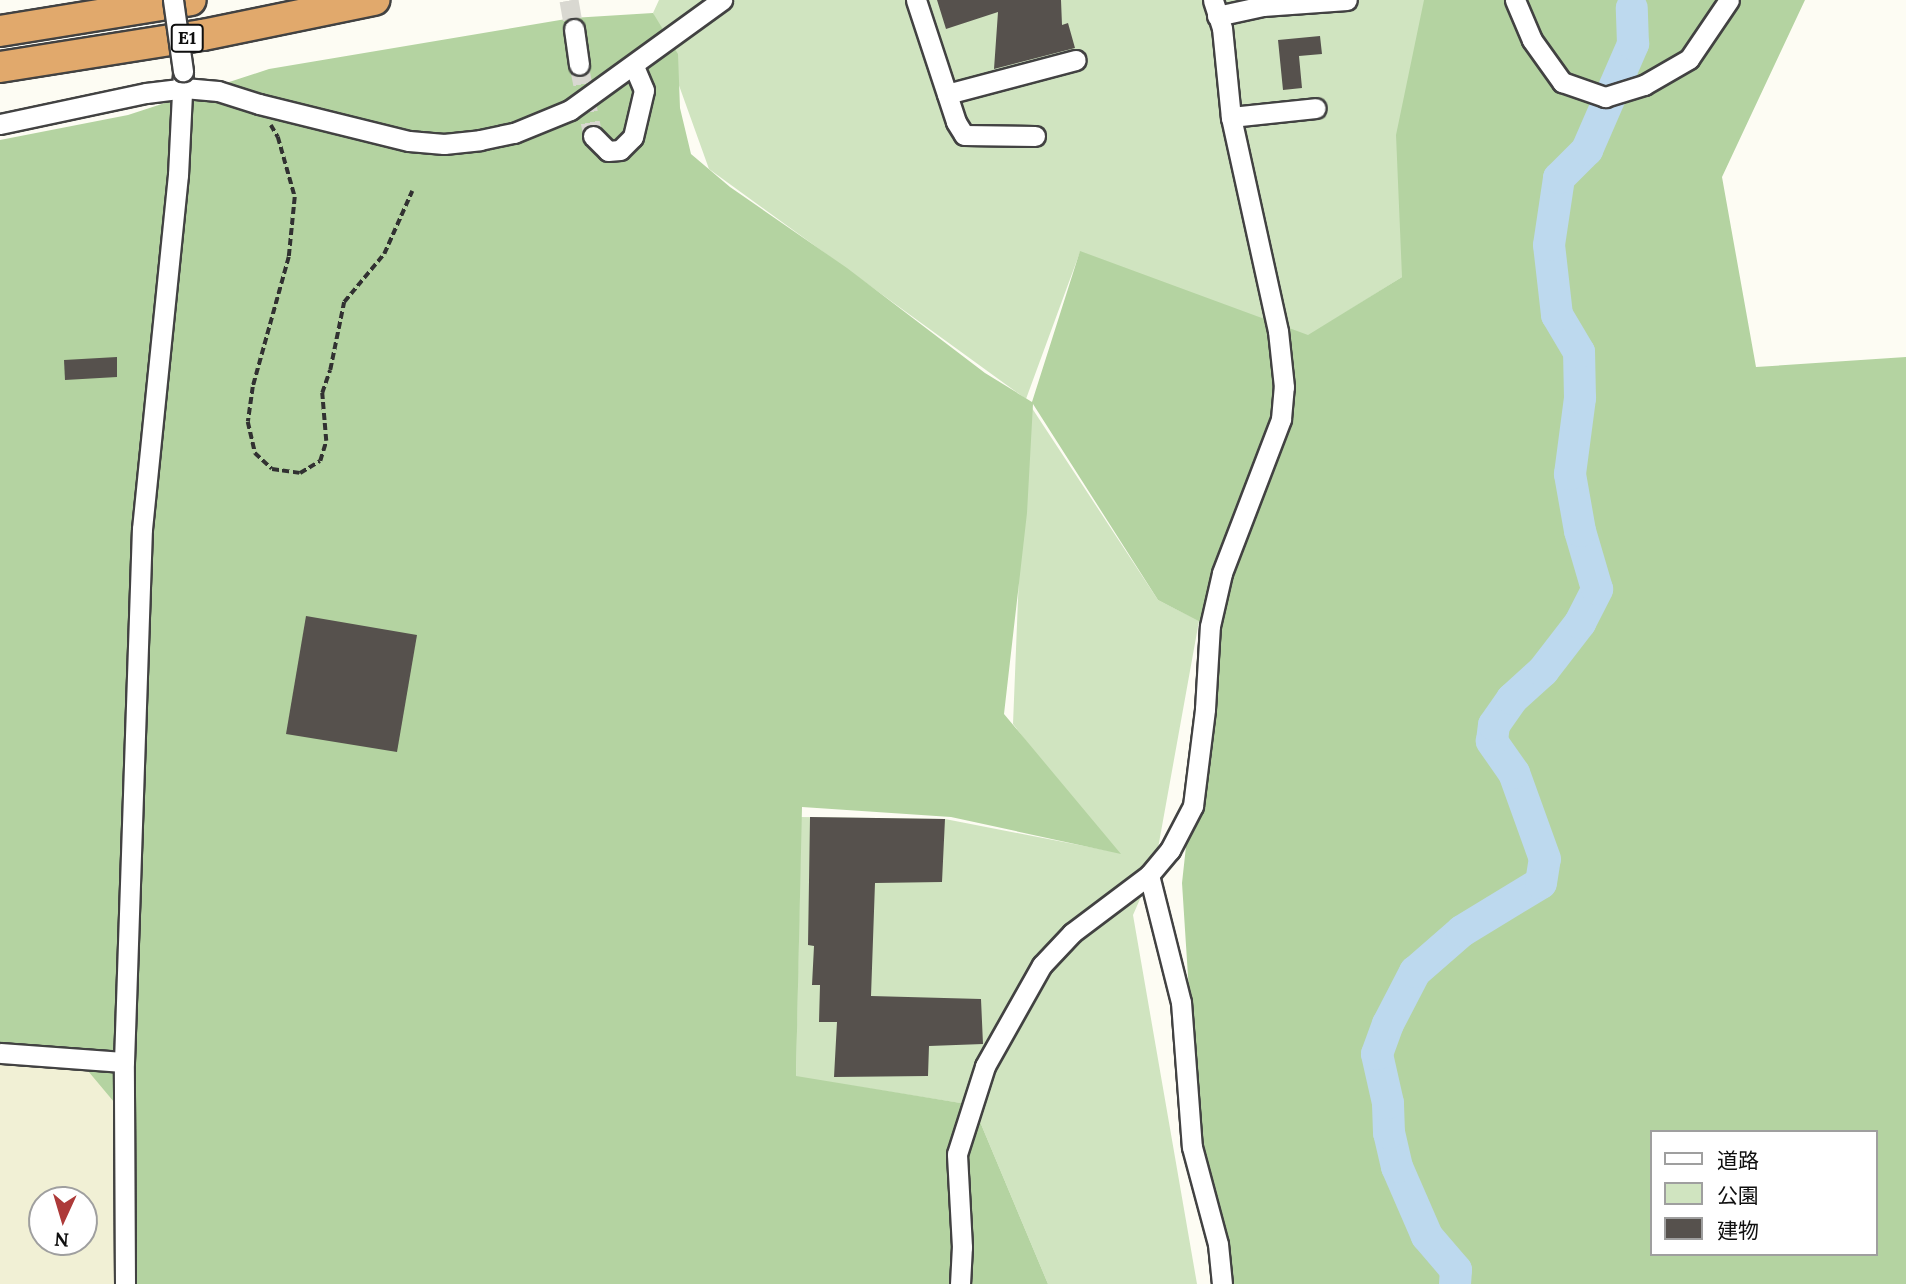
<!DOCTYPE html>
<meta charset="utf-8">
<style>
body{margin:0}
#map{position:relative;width:1906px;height:1284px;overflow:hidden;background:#fdfcf3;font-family:Lora,"Noto Sans JP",serif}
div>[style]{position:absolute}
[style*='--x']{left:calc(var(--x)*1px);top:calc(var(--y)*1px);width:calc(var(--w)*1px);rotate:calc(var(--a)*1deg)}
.farmland>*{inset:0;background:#f1f0d5}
.green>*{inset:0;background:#d0e4c0}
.forest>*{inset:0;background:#b4d3a1}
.river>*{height:32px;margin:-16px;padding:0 16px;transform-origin:16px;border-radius:16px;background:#bdd9ee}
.building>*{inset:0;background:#56514d}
.minor-tunnel>*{height:19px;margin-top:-9.5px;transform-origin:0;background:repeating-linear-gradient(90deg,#d9d8d1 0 19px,transparent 0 29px)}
.path>*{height:3.5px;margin-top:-1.75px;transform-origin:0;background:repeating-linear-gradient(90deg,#313131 0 7px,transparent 0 10.5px)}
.roads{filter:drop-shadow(2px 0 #424242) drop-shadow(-2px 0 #424242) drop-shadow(0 2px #424242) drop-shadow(0 -2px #424242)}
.minor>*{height:19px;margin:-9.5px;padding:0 9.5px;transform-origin:9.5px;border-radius:9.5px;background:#fff}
.highway>*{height:30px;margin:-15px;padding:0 15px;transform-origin:15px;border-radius:15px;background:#e1a96c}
.bridges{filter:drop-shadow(2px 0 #424242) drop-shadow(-2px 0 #424242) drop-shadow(0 2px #424242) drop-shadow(0 -2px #424242)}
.minor-bridge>*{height:19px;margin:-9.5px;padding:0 9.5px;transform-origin:9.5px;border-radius:9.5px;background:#fff}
span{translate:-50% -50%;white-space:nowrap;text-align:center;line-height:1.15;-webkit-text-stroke:7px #fff;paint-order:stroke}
.shield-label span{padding:2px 5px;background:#fff;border:2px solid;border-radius:5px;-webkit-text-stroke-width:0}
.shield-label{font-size:18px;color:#0f0f0f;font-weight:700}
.legend{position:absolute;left:1650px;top:1130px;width:228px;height:126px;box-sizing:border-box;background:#fff;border:2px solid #9f9f9f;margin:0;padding:9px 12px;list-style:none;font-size:21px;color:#0f0f0f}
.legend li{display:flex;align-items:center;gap:14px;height:35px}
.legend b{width:35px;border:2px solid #9f9f9f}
.north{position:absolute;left:28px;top:1186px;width:70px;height:70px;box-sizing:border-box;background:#fff;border:2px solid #9f9f9f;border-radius:50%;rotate:184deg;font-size:19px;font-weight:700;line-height:28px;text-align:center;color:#0f0f0f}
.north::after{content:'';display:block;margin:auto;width:24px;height:32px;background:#ad3a39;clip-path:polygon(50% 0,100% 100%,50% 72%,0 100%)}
</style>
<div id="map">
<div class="farmland">
<i style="clip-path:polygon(evenodd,124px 1062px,126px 1284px,0 1284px,0 1065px,124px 1062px,42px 1200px,84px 1200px,84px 1242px,42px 1242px,42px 1200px)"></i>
</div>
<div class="green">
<i style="clip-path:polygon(659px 0,1430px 0,1402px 277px,1308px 336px,1080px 252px,1026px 399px,1158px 600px,1199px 621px,1155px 865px,1133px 915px,1197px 1284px,1048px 1284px,973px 1105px,796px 1077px,801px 817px,945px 819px,1110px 851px,1013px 724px,1026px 399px,709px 169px,653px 13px)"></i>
</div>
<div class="forest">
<i style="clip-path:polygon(evenodd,1424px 0,1805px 0,1722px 177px,1756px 367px,1906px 357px,1906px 1284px,1229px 1284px,1224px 1236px,1198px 1132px,1182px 883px,1210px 627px,1158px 600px,1033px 404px,1027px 513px,1004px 714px,1121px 854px,951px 817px,802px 807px,796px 1076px,973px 1105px,1048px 1284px,123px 1284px,114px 1102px,78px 1059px,0 1065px,0 140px,128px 115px,269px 69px,572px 18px,653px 13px,678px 54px,680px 108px,691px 154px,730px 187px,847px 268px,985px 373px,1032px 402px,1080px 251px,1308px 335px,1402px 277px,1396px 135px,1424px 0,1652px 1132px,1876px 1132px,1876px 1254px,1652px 1254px,1652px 1132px)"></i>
</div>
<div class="river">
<i style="--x:1455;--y:1284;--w:14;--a:-86"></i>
<i style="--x:1456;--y:1270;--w:45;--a:-130.5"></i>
<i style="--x:1427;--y:1236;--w:75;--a:-113.5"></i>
<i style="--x:1397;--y:1167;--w:35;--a:-103"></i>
<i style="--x:1389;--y:1133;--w:30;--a:-92"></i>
<i style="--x:1388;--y:1103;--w:50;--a:-102.7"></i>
<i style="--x:1377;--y:1054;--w:32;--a:-70"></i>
<i style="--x:1388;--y:1024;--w:59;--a:-62.6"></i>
<i style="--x:1415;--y:972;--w:62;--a:-41.1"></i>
<i style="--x:1462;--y:931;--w:92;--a:-31.3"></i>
<i style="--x:1541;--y:883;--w:24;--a:-81"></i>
<i style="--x:1545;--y:859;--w:91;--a:-109.8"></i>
<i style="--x:1514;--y:773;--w:39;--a:-125"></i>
<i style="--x:1492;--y:741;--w:16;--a:-83"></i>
<i style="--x:1494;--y:725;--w:32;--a:-55"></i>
<i style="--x:1512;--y:699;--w:42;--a:-42.1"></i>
<i style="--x:1543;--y:671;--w:61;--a:-52.4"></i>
<i style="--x:1580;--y:623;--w:38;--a:-63"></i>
<i style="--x:1597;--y:589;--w:60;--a:-106.3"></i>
<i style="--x:1580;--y:531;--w:58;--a:-100"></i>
<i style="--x:1570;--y:474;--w:77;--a:-82.5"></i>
<i style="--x:1580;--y:398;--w:46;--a:-91.2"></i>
<i style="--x:1579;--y:352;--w:43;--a:-120.7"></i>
<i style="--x:1557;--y:315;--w:70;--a:-96.5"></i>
<i style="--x:1549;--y:245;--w:68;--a:-81.5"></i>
<i style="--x:1559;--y:178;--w:40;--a:-45"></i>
<i style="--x:1587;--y:150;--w:116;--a:-66.5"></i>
<i style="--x:1633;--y:44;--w:36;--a:-92"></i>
</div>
<div class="building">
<i style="clip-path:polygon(937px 0,1061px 0,1062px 25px,1068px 23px,1075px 48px,994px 69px,998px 12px,946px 29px)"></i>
<i style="clip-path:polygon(1320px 36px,1322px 54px,1299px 56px,1302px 88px,1283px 90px,1278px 40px)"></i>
<i style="clip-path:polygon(117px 357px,117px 377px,65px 380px,64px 360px)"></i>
<i style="clip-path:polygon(306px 616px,417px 635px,397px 752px,286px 734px)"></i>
<i style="clip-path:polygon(810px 817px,945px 819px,942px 882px,875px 883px,871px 996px,981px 999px,983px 1044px,929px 1046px,928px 1076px,834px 1077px,837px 1022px,819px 1022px,820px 985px,812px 985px,814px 946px,808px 945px)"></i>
</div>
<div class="minor-tunnel">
<i style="--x:569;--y:0;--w:29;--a:80"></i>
<i style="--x:579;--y:65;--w:72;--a:78.8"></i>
</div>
<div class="path">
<i style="--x:271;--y:125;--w:14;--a:60"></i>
<i style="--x:278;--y:137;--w:62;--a:74.2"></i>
<i style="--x:295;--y:197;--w:60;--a:95.7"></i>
<i style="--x:289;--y:257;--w:135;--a:105.5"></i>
<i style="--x:253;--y:387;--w:35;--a:98"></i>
<i style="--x:248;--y:422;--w:32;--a:77"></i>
<i style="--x:255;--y:453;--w:23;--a:43"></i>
<i style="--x:272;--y:469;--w:28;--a:8"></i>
<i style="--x:300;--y:473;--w:23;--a:-31"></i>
<i style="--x:320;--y:461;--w:21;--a:-73"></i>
<i style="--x:326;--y:441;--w:48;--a:-94.8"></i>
<i style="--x:322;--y:393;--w:24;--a:-71"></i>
<i style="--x:330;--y:370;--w:69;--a:-78.4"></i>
<i style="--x:344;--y:302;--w:62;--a:-50.2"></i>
<i style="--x:384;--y:254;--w:69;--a:-66"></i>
</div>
<div class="roads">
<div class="minor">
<i style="--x:916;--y:0;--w:128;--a:71.8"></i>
<i style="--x:956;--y:122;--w:15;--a:58"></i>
<i style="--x:964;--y:135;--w:71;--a:0.8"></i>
<i style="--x:1515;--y:0;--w:43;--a:67"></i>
<i style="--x:1532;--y:40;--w:52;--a:54.5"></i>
<i style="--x:1562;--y:82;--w:46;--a:19.2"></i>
<i style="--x:1605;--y:97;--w:41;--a:-17.1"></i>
<i style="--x:1644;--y:85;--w:52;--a:-30"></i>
<i style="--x:1689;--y:59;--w:71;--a:-55.9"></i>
<i style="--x:1217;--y:16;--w:47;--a:-12.3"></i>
<i style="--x:1263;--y:6;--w:84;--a:-4.1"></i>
<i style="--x:574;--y:29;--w:36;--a:82"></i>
<i style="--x:947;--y:94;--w:133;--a:-14.8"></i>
<i style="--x:1231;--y:117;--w:85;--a:-6"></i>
<i style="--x:0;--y:124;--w:149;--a:-12"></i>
<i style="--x:146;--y:93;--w:38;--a:-7"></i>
<i style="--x:184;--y:88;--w:34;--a:5"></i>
<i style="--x:218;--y:91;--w:43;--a:17.6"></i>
<i style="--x:259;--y:104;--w:154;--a:13.9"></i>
<i style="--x:409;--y:141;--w:35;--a:5"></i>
<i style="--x:444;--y:144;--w:36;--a:-6"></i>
<i style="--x:480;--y:140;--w:35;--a:-12"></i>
<i style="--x:514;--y:133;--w:61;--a:-22.3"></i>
<i style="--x:570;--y:110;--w:188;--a:-35.9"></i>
<i style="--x:593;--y:136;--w:21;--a:45"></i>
<i style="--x:608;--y:151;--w:12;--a:-5"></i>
<i style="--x:620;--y:150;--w:18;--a:-45"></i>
<i style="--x:633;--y:137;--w:48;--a:-76.8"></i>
<i style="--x:644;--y:90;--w:26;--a:-113"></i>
<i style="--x:1149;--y:875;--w:131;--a:75.9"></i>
<i style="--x:1181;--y:1002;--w:145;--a:85.7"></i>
<i style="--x:1192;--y:1147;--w:100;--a:75"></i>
<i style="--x:1218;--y:1244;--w:40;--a:84.3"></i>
<i style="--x:0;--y:1053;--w:124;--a:4.2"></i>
<i style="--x:125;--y:1284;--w:222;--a:-90.3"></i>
<i style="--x:124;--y:1062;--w:533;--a:-88.07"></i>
<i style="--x:142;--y:529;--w:356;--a:-84.2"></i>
<i style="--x:178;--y:175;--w:104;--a:-87.2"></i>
<i style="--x:960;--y:1284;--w:37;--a:-87"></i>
<i style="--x:962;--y:1247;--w:93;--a:-93.1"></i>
<i style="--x:957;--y:1154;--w:92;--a:-72.3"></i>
<i style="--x:985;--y:1066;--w:116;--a:-60.6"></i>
<i style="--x:1042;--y:965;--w:44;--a:-46.8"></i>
<i style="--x:1072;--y:933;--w:96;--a:-37"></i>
<i style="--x:1149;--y:875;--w:33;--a:-50"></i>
<i style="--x:1170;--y:850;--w:50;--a:-62.4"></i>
<i style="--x:1193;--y:806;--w:98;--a:-82.9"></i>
<i style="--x:1205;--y:709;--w:83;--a:-86.6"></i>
<i style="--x:1210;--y:626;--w:54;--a:-77.2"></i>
<i style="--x:1222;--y:573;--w:165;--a:-69"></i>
<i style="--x:1281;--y:419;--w:32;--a:-85"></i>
<i style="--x:1284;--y:387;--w:56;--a:-96.1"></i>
<i style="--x:1278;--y:331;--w:218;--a:-102.4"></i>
<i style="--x:1231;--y:118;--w:90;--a:-95.7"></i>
<i style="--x:1222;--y:28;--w:29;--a:-108"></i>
</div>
<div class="highway">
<i style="--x:0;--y:31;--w:193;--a:-9.2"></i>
<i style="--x:0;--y:67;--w:206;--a:-9"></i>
<i style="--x:203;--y:35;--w:175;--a:-11.6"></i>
</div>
</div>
<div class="bridges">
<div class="minor-bridge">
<i style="--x:173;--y:0;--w:72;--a:82"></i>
</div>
</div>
<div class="shield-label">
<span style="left:187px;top:38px">E1</span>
</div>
<ul class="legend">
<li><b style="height:9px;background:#fff"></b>道路</li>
<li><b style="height:19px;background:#d0e4c0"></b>公園</li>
<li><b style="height:19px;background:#56514d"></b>建物</li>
</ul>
<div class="north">N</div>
</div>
